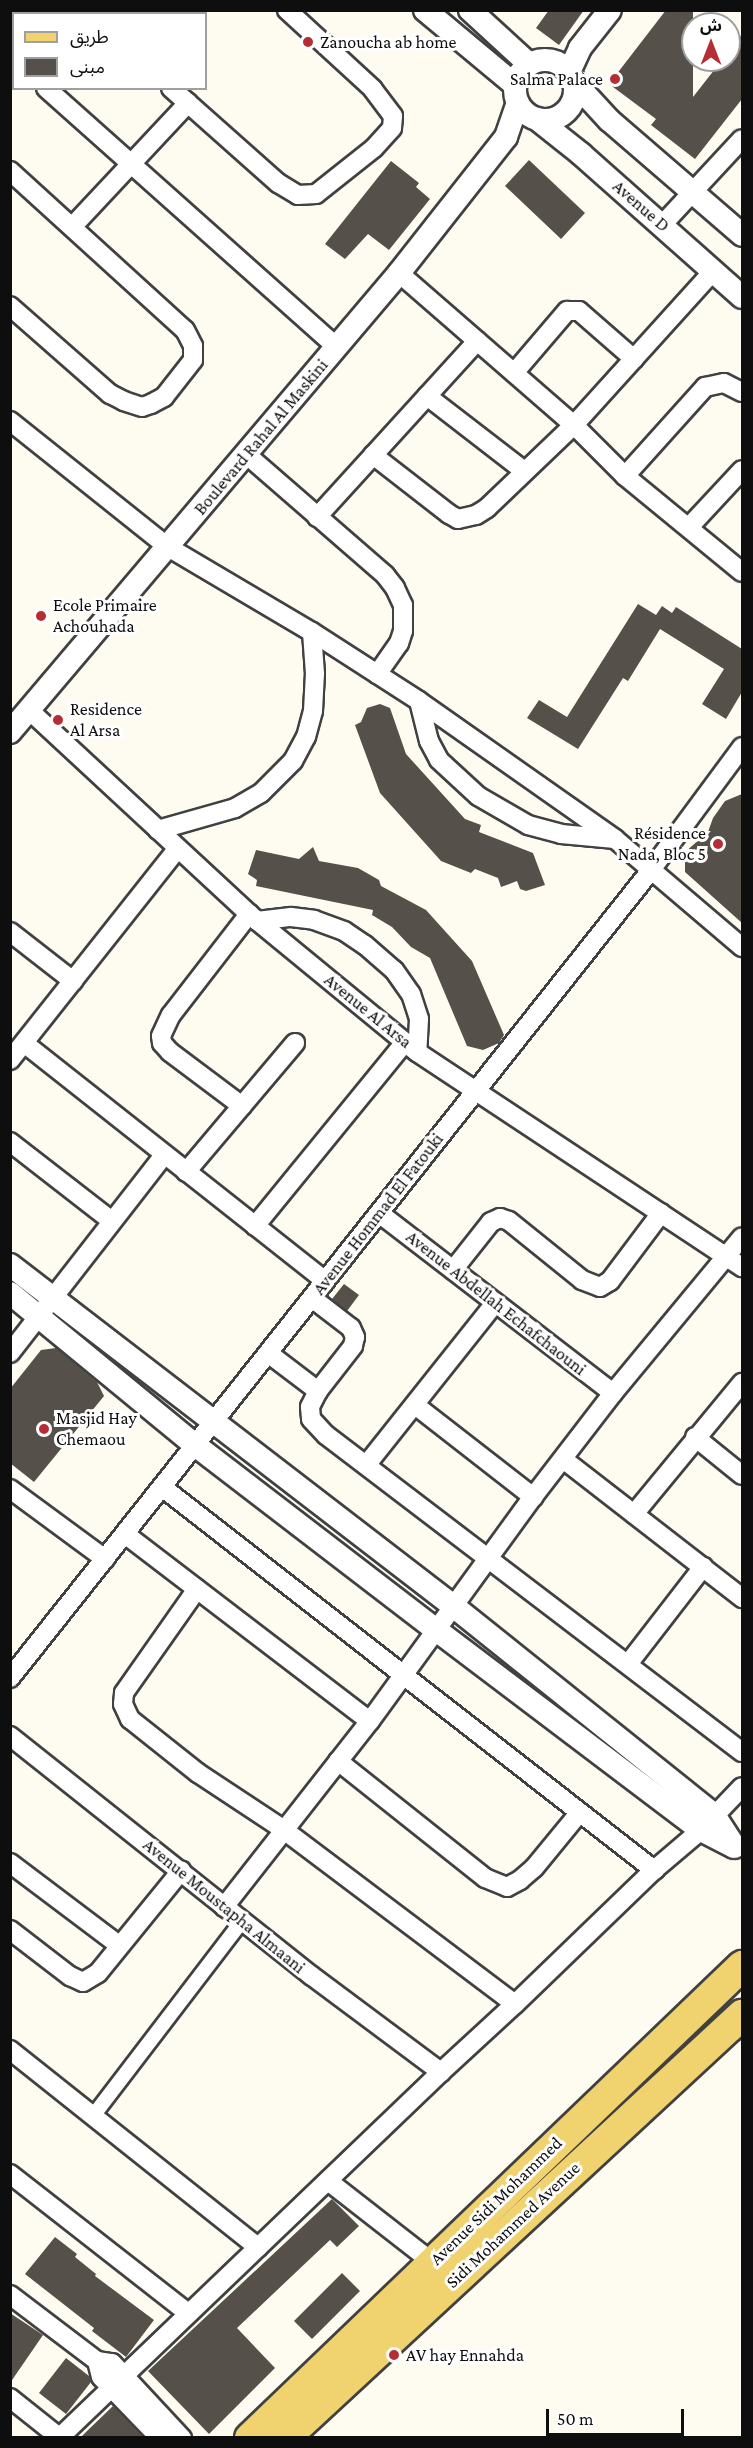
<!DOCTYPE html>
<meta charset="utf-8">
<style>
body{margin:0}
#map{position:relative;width:753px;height:2448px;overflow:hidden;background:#fefcf0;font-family:"Crimson Pro","Noto Sans Arabic",serif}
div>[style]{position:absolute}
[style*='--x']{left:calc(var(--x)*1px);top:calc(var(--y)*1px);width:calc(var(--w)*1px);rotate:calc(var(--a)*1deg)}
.building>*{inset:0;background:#56504b}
.roads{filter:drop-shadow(2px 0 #414141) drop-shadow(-2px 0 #414141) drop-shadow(0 2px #414141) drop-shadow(0 -2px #414141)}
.pedestrian>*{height:14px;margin:-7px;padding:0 7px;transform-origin:7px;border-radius:7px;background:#fff}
.minor>*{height:18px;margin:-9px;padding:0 9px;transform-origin:9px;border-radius:9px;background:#fff}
.tertiary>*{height:22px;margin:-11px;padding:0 11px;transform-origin:11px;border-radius:11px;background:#fff}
.tertiary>.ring{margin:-11px;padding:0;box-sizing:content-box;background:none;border:22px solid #fff;border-radius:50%}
.primary>*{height:30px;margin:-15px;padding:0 15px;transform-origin:15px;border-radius:15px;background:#f0d26e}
.dots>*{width:16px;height:16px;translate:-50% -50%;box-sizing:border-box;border:3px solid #fff;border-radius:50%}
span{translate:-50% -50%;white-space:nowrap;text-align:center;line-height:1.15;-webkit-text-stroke:6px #fff;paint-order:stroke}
.poi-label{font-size:18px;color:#0e0e0e}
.left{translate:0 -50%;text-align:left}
.right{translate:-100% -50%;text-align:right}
.street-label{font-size:18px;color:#0e0e0e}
.frame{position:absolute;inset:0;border:12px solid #0e0e0e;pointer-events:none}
.legend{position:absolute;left:12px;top:12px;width:195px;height:78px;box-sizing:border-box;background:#fff;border:2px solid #9f9f9f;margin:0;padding:8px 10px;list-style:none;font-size:18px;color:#0e0e0e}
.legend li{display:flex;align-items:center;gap:12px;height:30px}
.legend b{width:30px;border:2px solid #9f9f9f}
.north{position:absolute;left:681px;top:12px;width:60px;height:60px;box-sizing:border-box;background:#fff;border:2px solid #9f9f9f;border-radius:50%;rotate:0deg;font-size:16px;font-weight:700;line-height:24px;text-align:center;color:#0e0e0e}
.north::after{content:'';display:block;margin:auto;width:21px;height:27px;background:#b62e33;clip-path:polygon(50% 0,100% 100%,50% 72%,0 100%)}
.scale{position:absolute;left:546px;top:2409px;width:138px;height:27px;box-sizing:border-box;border:3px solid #0e0e0e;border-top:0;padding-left:8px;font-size:18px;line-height:21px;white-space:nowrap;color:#0e0e0e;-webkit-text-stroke:4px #fff;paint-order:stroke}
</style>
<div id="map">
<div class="building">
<i style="clip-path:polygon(549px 10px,584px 10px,559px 45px,536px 28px)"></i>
<i style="clip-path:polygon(666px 10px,693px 10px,693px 97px,722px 60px,729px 60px,729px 52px,742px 34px,742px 99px,695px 159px,651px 125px,656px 119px,609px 84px)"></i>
<i style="clip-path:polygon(529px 160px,585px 213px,561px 239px,505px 186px)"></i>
<i style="clip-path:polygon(391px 161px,419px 183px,416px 187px,430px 199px,389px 250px,368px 234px,345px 259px,325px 244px)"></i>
<i style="clip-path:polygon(638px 604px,656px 615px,662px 606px,672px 613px,676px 607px,742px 649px,742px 692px,726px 719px,702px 704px,724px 669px,660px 629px,628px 681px,623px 678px,578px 749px,527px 718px,539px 700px,567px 717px)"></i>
<i style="clip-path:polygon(380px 704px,390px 708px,406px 754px,465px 819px,481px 825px,479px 832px,533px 853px,545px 885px,526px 891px,520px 889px,517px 881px,501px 887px,498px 878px,475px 869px,471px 873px,441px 861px,380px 793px,355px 725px,361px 722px,367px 708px)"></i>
<i style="clip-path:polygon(742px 794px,742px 923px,685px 872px,685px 852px,708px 832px,713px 818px,725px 801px)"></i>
<i style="clip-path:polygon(313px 847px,319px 861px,358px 868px,379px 880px,381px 886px,426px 910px,472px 961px,504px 1035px,499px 1043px,483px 1050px,467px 1046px,430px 958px,411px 947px,392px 927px,372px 915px,373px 910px,256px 886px,257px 880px,248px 874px,256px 850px,299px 859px)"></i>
<i style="clip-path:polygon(344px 1284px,359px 1295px,347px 1311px,332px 1299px)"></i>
<i style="clip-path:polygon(56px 1348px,97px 1382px,104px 1396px,34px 1482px,10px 1463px,10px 1389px,41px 1350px)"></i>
<i style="clip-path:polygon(332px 2199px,359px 2226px,337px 2247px,330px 2240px,237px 2328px,275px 2368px,209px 2434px,148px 2371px)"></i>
<i style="clip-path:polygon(55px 2237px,77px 2254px,75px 2257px,96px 2274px,95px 2276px,154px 2320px,126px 2357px,92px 2331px,94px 2328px,25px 2274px)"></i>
<i style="clip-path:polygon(342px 2273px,360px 2291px,312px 2339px,294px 2321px)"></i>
<i style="clip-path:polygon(10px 2313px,43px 2335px,10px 2383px)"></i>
<i style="clip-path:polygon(66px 2358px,89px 2376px,91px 2382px,66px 2414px,39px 2393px)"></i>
<i style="clip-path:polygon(113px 2406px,144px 2438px,80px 2438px,87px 2431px)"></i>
</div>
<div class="roads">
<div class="pedestrian">
<i style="--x:93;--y:2116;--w:245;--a:-52.6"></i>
</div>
<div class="minor">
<i style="--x:84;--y:10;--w:4;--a:63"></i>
<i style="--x:10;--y:57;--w:5;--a:37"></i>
<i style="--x:46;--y:88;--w:390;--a:41.7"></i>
<i style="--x:171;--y:88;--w:143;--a:41.6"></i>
<i style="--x:278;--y:183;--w:23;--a:31"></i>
<i style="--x:298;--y:195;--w:18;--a:-3"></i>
<i style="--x:316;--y:194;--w:74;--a:-38.4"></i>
<i style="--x:374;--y:148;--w:27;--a:-48"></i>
<i style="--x:392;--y:128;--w:12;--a:-85"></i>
<i style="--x:393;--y:116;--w:34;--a:-127"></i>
<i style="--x:373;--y:89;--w:117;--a:-137.4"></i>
<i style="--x:10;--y:171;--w:236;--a:42.3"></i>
<i style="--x:185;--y:330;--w:18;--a:63"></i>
<i style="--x:193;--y:346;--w:14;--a:90"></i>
<i style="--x:193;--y:360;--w:47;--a:128.1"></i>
<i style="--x:164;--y:397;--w:15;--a:152"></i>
<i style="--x:151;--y:404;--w:9;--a:162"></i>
<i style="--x:142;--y:407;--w:19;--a:-162"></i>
<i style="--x:124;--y:401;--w:16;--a:-153"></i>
<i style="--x:110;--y:394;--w:133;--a:-138.7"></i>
<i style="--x:662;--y:225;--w:117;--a:-47.1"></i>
<i style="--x:72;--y:227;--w:170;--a:-46.9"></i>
<i style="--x:399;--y:273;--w:232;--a:41"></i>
<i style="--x:574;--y:425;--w:72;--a:45"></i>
<i style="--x:625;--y:476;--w:151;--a:39.4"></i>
<i style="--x:514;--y:373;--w:82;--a:-49.5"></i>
<i style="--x:567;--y:311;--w:12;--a:0"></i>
<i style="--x:579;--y:311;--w:73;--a:41.1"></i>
<i style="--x:427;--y:396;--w:123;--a:37.7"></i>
<i style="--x:10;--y:421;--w:202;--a:38.6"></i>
<i style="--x:168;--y:547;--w:167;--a:30.6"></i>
<i style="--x:312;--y:632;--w:127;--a:32.8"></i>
<i style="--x:419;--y:701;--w:240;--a:35.1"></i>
<i style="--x:615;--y:839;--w:167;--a:40.4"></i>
<i style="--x:247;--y:455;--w:183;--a:41"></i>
<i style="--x:385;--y:575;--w:16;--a:52"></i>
<i style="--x:395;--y:588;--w:19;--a:65"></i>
<i style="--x:403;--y:605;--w:26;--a:90"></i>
<i style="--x:403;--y:631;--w:13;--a:108"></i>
<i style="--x:399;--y:643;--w:38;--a:125"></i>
<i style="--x:373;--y:455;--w:96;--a:37.8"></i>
<i style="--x:449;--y:514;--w:10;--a:29"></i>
<i style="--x:458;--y:519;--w:18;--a:-13"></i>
<i style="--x:476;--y:515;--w:13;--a:-32"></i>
<i style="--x:487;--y:508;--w:120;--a:-43.7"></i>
<i style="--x:574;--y:425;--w:207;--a:-47.9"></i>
<i style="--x:625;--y:476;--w:120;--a:-48"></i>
<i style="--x:705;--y:387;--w:19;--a:-12"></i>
<i style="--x:724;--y:383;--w:20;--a:27"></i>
<i style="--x:317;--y:517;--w:238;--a:-47.7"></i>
<i style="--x:690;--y:526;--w:76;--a:-47.1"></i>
<i style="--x:419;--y:701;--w:41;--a:76"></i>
<i style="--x:429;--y:741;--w:21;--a:62"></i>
<i style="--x:439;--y:760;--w:53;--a:42.7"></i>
<i style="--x:478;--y:796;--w:58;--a:30.1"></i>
<i style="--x:528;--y:825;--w:34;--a:15"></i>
<i style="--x:561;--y:834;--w:54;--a:5.3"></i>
<i style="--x:29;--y:710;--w:300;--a:42.8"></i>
<i style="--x:249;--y:914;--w:217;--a:39.4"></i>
<i style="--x:417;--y:1052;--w:390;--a:33.5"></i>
<i style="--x:158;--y:830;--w:80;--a:-15.9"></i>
<i style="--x:235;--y:808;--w:30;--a:-30"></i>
<i style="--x:261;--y:793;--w:45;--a:-45"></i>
<i style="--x:293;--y:761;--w:27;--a:-62"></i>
<i style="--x:306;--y:737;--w:27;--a:-75"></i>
<i style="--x:313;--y:711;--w:37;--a:-87"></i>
<i style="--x:315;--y:674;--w:42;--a:-94.1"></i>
<i style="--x:257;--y:921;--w:34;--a:-7"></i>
<i style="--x:291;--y:917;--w:23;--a:7"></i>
<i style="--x:314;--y:920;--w:32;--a:20"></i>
<i style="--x:344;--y:931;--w:25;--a:34"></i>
<i style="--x:365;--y:945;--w:38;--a:41"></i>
<i style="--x:394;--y:970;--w:29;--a:55"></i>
<i style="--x:411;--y:994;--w:26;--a:72"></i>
<i style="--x:419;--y:1019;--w:33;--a:93"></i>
<i style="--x:10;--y:932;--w:80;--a:37.9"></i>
<i style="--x:24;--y:1043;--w:384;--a:38.3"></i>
<i style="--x:10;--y:1060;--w:269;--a:-51.6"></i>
<i style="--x:242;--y:1106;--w:90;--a:-143.1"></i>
<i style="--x:170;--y:1052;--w:12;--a:-132"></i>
<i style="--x:162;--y:1043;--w:7;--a:-98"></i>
<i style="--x:161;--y:1036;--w:23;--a:-65"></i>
<i style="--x:171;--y:1015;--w:128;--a:-52.3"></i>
<i style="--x:10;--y:1142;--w:129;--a:37.8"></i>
<i style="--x:186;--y:1172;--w:169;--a:-49.8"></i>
<i style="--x:379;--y:1213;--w:295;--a:37.6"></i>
<i style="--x:255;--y:1226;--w:237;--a:-50.8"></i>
<i style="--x:453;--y:1270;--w:61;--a:-51.6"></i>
<i style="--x:491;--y:1222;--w:10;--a:-24"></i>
<i style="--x:500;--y:1218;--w:9;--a:18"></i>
<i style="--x:509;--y:1221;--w:94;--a:38.9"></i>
<i style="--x:582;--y:1280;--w:19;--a:21"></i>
<i style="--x:600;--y:1287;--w:12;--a:-31"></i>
<i style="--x:610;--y:1281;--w:85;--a:-53.1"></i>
<i style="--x:312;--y:1298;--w:49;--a:37.6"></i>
<i style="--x:351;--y:1328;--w:10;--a:66"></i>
<i style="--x:355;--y:1337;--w:9;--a:103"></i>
<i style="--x:353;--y:1346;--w:57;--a:127.9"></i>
<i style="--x:10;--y:1353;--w:251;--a:-52.1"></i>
<i style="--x:268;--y:1353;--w:63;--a:37.2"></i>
<i style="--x:318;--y:1391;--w:18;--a:117"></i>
<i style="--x:310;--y:1407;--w:12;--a:85"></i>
<i style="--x:311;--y:1419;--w:22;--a:47"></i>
<i style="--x:326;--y:1435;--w:523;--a:37.31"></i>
<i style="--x:415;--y:1405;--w:150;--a:37.9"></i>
<i style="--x:695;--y:1437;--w:60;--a:39"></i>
<i style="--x:563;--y:1459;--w:227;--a:37.8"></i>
<i style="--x:367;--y:1464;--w:206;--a:-51.5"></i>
<i style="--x:162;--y:1487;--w:624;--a:37.9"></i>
<i style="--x:10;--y:1489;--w:118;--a:36.4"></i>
<i style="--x:634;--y:1514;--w:170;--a:-50.5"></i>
<i style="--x:125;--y:1534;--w:308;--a:37.4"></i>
<i style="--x:197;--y:1589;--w:127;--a:125.1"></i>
<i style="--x:124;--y:1693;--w:11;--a:95"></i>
<i style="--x:123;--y:1704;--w:17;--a:65"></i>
<i style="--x:130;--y:1719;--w:87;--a:38.5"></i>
<i style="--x:198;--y:1773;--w:103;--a:33.5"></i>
<i style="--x:284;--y:1830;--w:289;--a:37"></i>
<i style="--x:628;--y:1664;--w:123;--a:-52.3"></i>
<i style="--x:10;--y:1678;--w:1031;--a:-51.57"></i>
<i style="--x:651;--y:870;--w:153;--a:-53.5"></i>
<i style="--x:10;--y:1736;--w:386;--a:38.5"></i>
<i style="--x:312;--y:1976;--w:161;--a:36.7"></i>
<i style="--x:338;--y:1761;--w:188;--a:38.5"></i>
<i style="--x:485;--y:1878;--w:24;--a:22"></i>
<i style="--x:507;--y:1887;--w:15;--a:-28"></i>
<i style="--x:520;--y:1880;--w:18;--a:-41"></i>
<i style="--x:534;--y:1868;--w:72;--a:-50.6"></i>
<i style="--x:10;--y:1863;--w:136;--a:37"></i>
<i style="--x:224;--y:1907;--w:236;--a:-51.9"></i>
<i style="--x:370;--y:1721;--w:277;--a:-54"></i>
<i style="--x:533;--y:1497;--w:131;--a:-52.4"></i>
<i style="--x:613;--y:1393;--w:202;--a:-50.4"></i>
<i style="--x:10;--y:1930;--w:76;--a:37.5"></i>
<i style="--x:70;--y:1976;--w:14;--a:25"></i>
<i style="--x:83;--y:1982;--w:17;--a:-31"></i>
<i style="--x:98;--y:1973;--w:132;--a:-50.9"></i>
<i style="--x:10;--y:2050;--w:317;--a:38.5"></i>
<i style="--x:10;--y:2174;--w:226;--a:38"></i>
<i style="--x:328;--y:2181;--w:132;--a:37.9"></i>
<i style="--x:10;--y:2295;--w:109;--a:37.2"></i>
<i style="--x:97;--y:2361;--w:15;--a:8"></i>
<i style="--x:112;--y:2363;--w:103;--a:47"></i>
<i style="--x:97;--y:2361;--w:16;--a:76"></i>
<i style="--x:101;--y:2377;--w:85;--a:46"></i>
<i style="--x:10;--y:2398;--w:63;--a:38.5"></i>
<i style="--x:59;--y:2438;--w:529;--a:-43.77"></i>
<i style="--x:441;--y:2072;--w:100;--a:-42.6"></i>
<i style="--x:515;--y:2004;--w:193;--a:-44"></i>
<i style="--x:654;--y:1870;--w:62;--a:-40.4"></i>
<i style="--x:701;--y:1830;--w:59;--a:-46.4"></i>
</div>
<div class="tertiary">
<i style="--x:425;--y:10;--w:117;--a:39.8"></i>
<i style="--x:470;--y:10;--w:80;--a:42.5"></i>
<i class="ring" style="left:515px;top:60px;width:38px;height:38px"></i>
<i style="--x:569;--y:72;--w:26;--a:-65"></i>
<i style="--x:580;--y:48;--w:48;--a:-51.7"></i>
<i style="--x:574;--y:82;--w:52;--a:47.4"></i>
<i style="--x:609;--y:120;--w:176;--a:40.8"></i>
<i style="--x:537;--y:119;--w:56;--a:38.5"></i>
<i style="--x:581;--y:154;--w:215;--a:41.6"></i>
<i style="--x:10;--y:732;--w:602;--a:-49.72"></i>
<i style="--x:399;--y:273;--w:173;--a:-51.8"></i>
<i style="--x:506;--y:137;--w:36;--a:-71"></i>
<i style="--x:10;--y:1265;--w:558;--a:37.57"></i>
<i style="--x:452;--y:1605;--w:336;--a:38.7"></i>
<i style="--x:714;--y:1815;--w:38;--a:57"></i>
<i style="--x:10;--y:1293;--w:239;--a:39.4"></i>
<i style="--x:195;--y:1445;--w:302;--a:37.5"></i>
<i style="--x:435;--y:1629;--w:333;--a:37.1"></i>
<i style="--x:701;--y:1830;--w:36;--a:27"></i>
</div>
<div class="primary">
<i style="--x:250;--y:2438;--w:682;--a:-43.81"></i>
<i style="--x:285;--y:2438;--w:623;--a:-42.79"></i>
</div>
</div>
<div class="dots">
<i style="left:308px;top:42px;background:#b62e33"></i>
<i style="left:615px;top:79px;background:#b62e33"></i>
<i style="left:41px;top:616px;background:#b62e33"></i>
<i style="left:58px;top:720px;background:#b62e33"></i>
<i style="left:718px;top:844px;background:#b62e33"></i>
<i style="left:44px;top:1429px;background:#b62e33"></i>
<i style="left:394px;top:2355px;background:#b62e33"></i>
</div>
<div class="poi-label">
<span class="left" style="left:320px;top:42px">Zanoucha ab home</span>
<span class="right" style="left:603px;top:79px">Salma Palace</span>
<span class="left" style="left:53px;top:616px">Ecole Primaire<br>Achouhada</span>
<span class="left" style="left:70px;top:720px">Residence<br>Al Arsa</span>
<span class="right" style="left:706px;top:844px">Résidence<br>Nada, Bloc 5</span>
<span class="left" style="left:56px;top:1429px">Masjid Hay<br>Chemaou</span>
<span class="left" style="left:406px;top:2355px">AV hay Ennahda</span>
</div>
<div class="street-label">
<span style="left:641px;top:206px;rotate:41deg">Avenue D</span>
<span style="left:261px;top:437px;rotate:-50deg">Boulevard Rahal Al Maskini</span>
<span style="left:368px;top:1011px;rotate:39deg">Avenue Al Arsa</span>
<span style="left:378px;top:1214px;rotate:-52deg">Avenue Hommad El Fatouki</span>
<span style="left:496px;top:1303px;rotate:38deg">Avenue Abdellah Echafchaouni</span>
<span style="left:224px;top:1906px;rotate:39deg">Avenue Moustapha Almaani</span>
<span style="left:496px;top:2201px;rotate:-44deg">Avenue Sidi Mohammed</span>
<span style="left:513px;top:2225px;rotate:-43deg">Sidi Mohammed Avenue</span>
</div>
<div class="frame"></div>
<ul class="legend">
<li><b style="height:8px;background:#f0d26e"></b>طريق</li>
<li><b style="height:16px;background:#56504b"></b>مبنى</li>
</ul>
<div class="north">ش</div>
<div class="scale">50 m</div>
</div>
